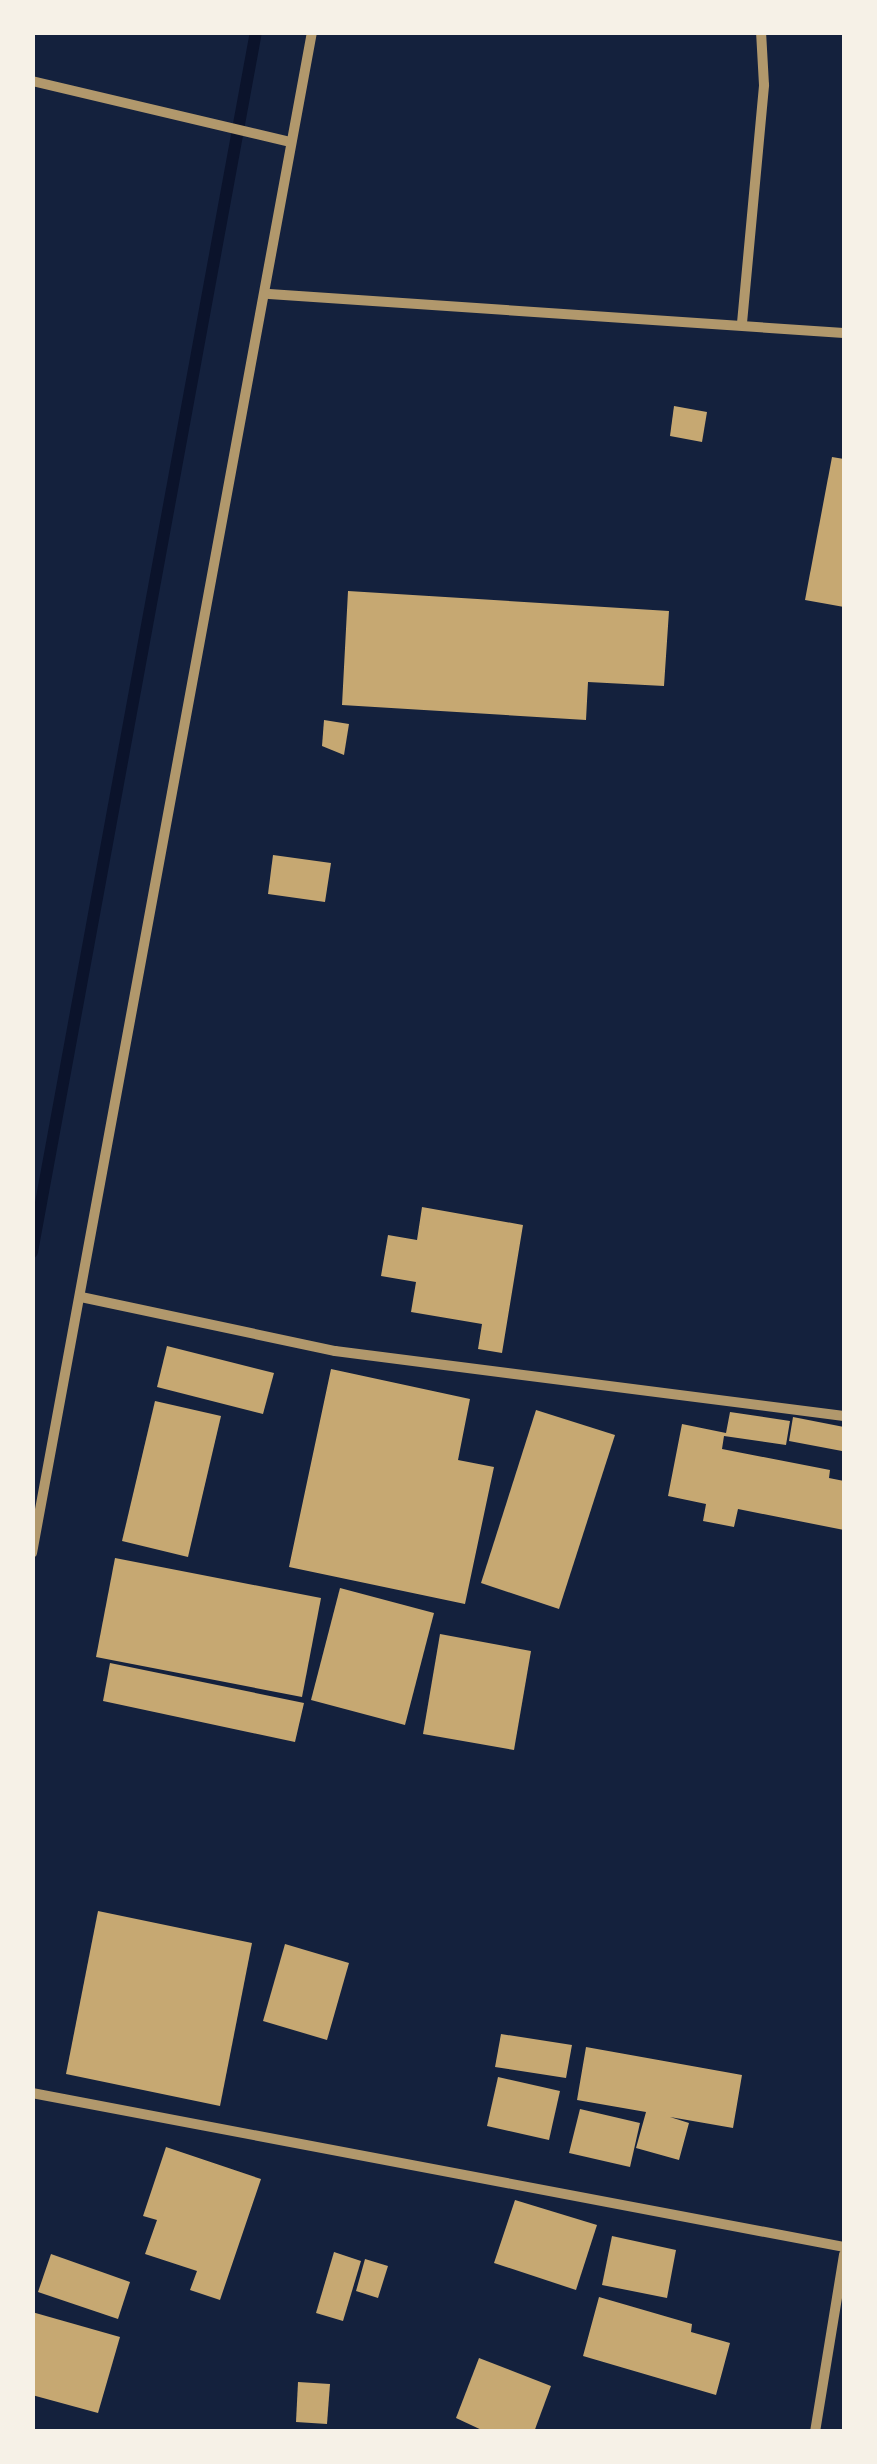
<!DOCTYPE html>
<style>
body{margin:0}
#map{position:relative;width:877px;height:2464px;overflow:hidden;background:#14213d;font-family:"Fira Sans",sans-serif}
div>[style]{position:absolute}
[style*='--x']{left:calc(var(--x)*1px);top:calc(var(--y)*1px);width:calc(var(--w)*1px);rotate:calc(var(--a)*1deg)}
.stream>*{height:12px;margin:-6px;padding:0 6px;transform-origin:6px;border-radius:6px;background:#0b132b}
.building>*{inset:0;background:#c6a872}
.minor>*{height:10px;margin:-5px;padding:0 5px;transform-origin:5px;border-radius:5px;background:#b1986c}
span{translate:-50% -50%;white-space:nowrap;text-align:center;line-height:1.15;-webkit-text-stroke:8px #f6f1e7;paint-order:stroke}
.frame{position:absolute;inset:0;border:35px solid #f6f1e7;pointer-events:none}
</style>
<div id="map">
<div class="stream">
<i style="--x:32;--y:1252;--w:1240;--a:-79.6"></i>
</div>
<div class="building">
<i style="clip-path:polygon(674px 406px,707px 412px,702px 442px,670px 436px)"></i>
<i style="clip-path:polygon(832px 457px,844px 459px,844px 607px,805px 600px)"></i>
<i style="clip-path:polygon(348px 591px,669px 611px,664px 686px,588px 682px,586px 720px,342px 705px)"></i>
<i style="clip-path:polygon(324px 720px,349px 724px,344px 755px,322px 746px)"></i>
<i style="clip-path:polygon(273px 855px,331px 863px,325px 902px,268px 894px)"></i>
<i style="clip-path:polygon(422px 1207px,523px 1225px,502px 1353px,478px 1349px,482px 1324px,411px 1312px,416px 1282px,381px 1276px,388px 1235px,417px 1240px)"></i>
<i style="clip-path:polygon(167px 1346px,274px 1373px,263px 1414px,157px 1387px)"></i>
<i style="clip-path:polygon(331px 1369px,470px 1399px,458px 1460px,494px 1467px,465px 1604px,289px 1567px)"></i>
<i style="clip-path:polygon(155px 1401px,221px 1416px,188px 1557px,122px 1541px)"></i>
<i style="clip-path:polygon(536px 1410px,615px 1435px,559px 1609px,481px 1583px)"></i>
<i style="clip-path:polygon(730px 1412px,790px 1421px,786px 1445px,724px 1436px,722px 1449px,830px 1470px,829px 1478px,844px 1481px,844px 1530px,738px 1509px,734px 1527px,703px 1521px,706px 1504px,668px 1496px,682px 1424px,726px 1433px)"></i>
<i style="clip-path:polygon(793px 1417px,844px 1427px,842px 1451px,789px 1441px)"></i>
<i style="clip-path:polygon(115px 1558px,321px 1598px,302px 1697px,96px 1657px)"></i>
<i style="clip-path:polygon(340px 1588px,434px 1613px,405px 1725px,311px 1700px)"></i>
<i style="clip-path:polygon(440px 1634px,531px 1651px,514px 1750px,423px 1734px)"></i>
<i style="clip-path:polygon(110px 1663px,304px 1703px,295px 1742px,103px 1701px)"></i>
<i style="clip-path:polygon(98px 1911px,252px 1943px,220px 2106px,66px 2074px)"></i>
<i style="clip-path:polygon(285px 1944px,349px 1963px,327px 2040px,263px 2021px)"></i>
<i style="clip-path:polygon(501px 2034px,572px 2045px,566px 2078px,495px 2067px)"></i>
<i style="clip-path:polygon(586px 2047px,742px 2075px,733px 2128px,670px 2117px,689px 2123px,679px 2160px,636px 2148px,646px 2112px,577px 2100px)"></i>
<i style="clip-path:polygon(498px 2077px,560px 2091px,549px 2140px,487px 2126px)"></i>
<i style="clip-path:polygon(580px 2109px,640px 2123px,630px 2167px,569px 2153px)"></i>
<i style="clip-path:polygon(166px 2147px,261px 2179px,220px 2300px,190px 2290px,197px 2271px,145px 2254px,157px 2220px,143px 2216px)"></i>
<i style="clip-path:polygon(515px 2200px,597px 2225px,576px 2290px,494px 2263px)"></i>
<i style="clip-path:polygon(612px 2236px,676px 2250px,667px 2298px,602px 2285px)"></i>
<i style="clip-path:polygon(334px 2252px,361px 2261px,343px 2321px,316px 2313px)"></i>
<i style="clip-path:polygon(51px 2254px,130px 2282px,118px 2319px,38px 2292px)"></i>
<i style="clip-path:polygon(365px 2259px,388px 2266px,378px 2298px,356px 2291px)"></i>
<i style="clip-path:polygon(599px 2297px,692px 2324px,691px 2332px,730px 2343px,716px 2395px,583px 2356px)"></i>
<i style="clip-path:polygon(32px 2312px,120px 2337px,98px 2413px,32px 2395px)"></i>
<i style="clip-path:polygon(479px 2358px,551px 2386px,534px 2432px,486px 2432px,456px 2418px)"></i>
<i style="clip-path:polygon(298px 2382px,330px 2384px,327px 2424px,296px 2422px)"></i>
</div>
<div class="minor">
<i style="--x:32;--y:81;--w:266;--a:13.3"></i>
<i style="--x:269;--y:294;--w:576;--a:3.88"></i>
<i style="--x:742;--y:323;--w:239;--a:-84.7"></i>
<i style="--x:764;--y:85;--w:53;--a:-93.2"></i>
<i style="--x:81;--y:1297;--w:260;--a:12"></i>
<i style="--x:335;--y:1351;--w:513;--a:7.28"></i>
<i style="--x:32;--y:1553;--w:1547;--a:-79.57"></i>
<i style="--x:32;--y:2093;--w:826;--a:10.74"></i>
<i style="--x:815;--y:2432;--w:180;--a:-80.7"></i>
</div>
<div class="frame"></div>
</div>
